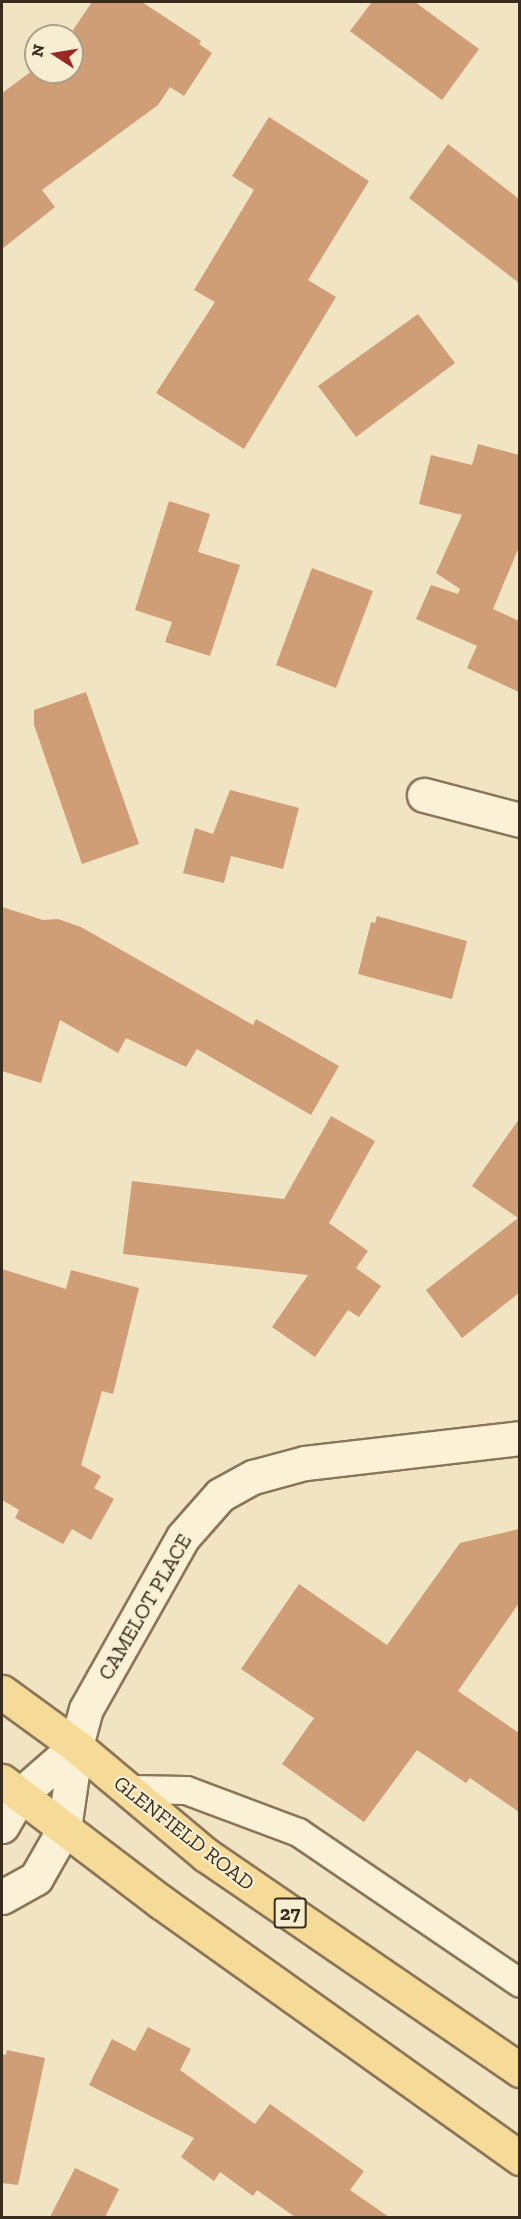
<!DOCTYPE html>
<style>
body{margin:0}
#map{position:relative;width:521px;height:2219px;overflow:hidden;background:#f0e4c2;font-family:"Zilla Slab",serif}
div>[style]{position:absolute}
[style*='--x']{left:calc(var(--x)*1px);top:calc(var(--y)*1px);width:calc(var(--w)*1px);rotate:calc(var(--a)*1deg)}
.building>*{inset:0;background:#d09e76}
.roads{filter:drop-shadow(2px 0 #8b7558) drop-shadow(-2px 0 #8b7558) drop-shadow(0 2px #8b7558) drop-shadow(0 -2px #8b7558)}
.service>*{height:27px;margin:-13.5px;padding:0 13.5px;transform-origin:13.5px;border-radius:13.5px;background:#fbf1d6}
.minor>*{height:33px;margin:-16.5px;padding:0 16.5px;transform-origin:16.5px;border-radius:16.5px;background:#fbf1d6}
.primary>*{height:33px;margin:-16.5px;padding:0 16.5px;transform-origin:16.5px;border-radius:16.5px;background:#f6db98}
span{translate:-50% -50%;white-space:nowrap;text-align:center;line-height:1.15;-webkit-text-stroke:4.5px #f7eed2;paint-order:stroke}
.shield-label span{padding:2px 4px;background:#f7eed2;border:2px solid;border-radius:4px;-webkit-text-stroke-width:0}
.shield-label{font-size:20px;color:#3a2c1d;font-weight:700}
.street-label{font-size:21px;color:#3a2c1d}
.frame{position:absolute;inset:0;border:3px solid #3a2c1d;pointer-events:none}
.north{position:absolute;left:24px;top:24px;width:60px;height:60px;box-sizing:border-box;background:#f7eed2;border:2px solid #aba08a;border-radius:50%;rotate:282deg;font-size:16px;font-weight:700;line-height:24px;text-align:center;color:#3a2c1d}
.north::after{content:'';display:block;margin:auto;width:21px;height:27px;background:#9d2725;clip-path:polygon(50% 0,100% 100%,50% 72%,0 100%)}
</style>
<div id="map">
<div class="building">
<i style="clip-path:polygon(92px 2px,142px 2px,201px 41px,199px 44px,212px 53px,184px 96px,170px 87px,158px 105px,42px 190px,55px 207px,2px 249px,2px 93px,36px 68px,36px 72px,72px 72px,72px 36px,69px 36px)"></i>
<i style="clip-path:polygon(372px 2px,415px 2px,479px 49px,442px 100px,350px 31px)"></i>
<i style="clip-path:polygon(269px 117px,369px 181px,308px 280px,336px 297px,244px 449px,156px 393px,215px 302px,194px 290px,254px 190px,232px 176px)"></i>
<i style="clip-path:polygon(448px 144px,519px 199px,519px 283px,409px 198px)"></i>
<i style="clip-path:polygon(418px 314px,455px 363px,356px 437px,318px 386px)"></i>
<i style="clip-path:polygon(478px 444px,519px 455px,519px 547px,493px 609px,519px 621px,519px 692px,467px 668px,477px 646px,416px 619px,431px 585px,458px 594px,460px 589px,436px 573px,462px 515px,419px 504px,431px 455px,472px 465px)"></i>
<i style="clip-path:polygon(169px 501px,210px 514px,198px 552px,240px 565px,210px 656px,165px 642px,172px 622px,135px 610px)"></i>
<i style="clip-path:polygon(312px 568px,373px 591px,336px 688px,276px 665px)"></i>
<i style="clip-path:polygon(86px 692px,139px 844px,82px 864px,34px 725px,34px 710px)"></i>
<i style="clip-path:polygon(230px 790px,299px 808px,283px 869px,231px 856px,224px 883px,183px 873px,195px 828px,213px 834px)"></i>
<i style="clip-path:polygon(2px 907px,43px 920px,58px 919px,81px 927px,253px 1025px,256px 1019px,339px 1066px,311px 1115px,197px 1049px,186px 1067px,126px 1038px,118px 1053px,60px 1020px,41px 1083px,2px 1071px)"></i>
<i style="clip-path:polygon(377px 916px,467px 941px,452px 999px,358px 974px,371px 922px,375px 923px)"></i>
<i style="clip-path:polygon(331px 1116px,375px 1141px,329px 1223px,368px 1251px,356px 1268px,381px 1286px,359px 1317px,348px 1310px,315px 1357px,272px 1327px,308px 1275px,123px 1254px,132px 1181px,284px 1199px)"></i>
<i style="clip-path:polygon(519px 1119px,519px 1293px,462px 1338px,426px 1290px,518px 1218px,472px 1186px)"></i>
<i style="clip-path:polygon(2px 1269px,66px 1289px,71px 1270px,139px 1288px,113px 1394px,102px 1391px,81px 1465px,101px 1476px,94px 1488px,114px 1499px,91px 1540px,72px 1529px,63px 1544px,15px 1518px,19px 1510px,2px 1500px)"></i>
<i style="clip-path:polygon(519px 1529px,519px 1603px,458px 1691px,519px 1733px,519px 1812px,470px 1778px,466px 1783px,417px 1750px,364px 1822px,282px 1764px,314px 1718px,241px 1669px,299px 1584px,387px 1645px,460px 1543px)"></i>
<i style="clip-path:polygon(148px 2027px,191px 2049px,180px 2070px,255px 2124px,270px 2104px,364px 2171px,350px 2190px,389px 2217px,295px 2217px,257px 2190px,253px 2196px,220px 2172px,214px 2181px,181px 2157px,194px 2138px,89px 2085px,112px 2039px,135px 2051px)"></i>
<i style="clip-path:polygon(7px 2050px,45px 2058px,18px 2185px,2px 2183px,2px 2054px,6px 2055px)"></i>
<i style="clip-path:polygon(75px 2168px,119px 2189px,105px 2217px,50px 2217px)"></i>
</div>
<div class="roads">
<div class="service">
<i style="--x:128;--y:1789;--w:58;--a:1"></i>
<i style="--x:186;--y:1790;--w:120;--a:20.6"></i>
<i style="--x:298;--y:1832;--w:268;--a:34.2"></i>
</div>
<div class="minor">
<i style="--x:424;--y:795;--w:99;--a:14.6"></i>
<i style="--x:2;--y:1826;--w:36;--a:-60"></i>
<i style="--x:20;--y:1795;--w:74;--a:-41.2"></i>
<i style="--x:2;--y:1897;--w:39;--a:-29"></i>
<i style="--x:36;--y:1878;--w:56;--a:-60.3"></i>
<i style="--x:64;--y:1829;--w:84;--a:-81.8"></i>
<i style="--x:76;--y:1746;--w:38;--a:-75"></i>
<i style="--x:86;--y:1709;--w:197;--a:-60.6"></i>
<i style="--x:183;--y:1537;--w:56;--a:-48.6"></i>
<i style="--x:220;--y:1495;--w:38;--a:-29"></i>
<i style="--x:253;--y:1477;--w:54;--a:-15.1"></i>
<i style="--x:305;--y:1463;--w:216;--a:-6.6"></i>
</div>
<div class="primary">
<i style="--x:2;--y:1692;--w:92;--a:36.1"></i>
<i style="--x:76;--y:1746;--w:170;--a:40"></i>
<i style="--x:206;--y:1855;--w:381;--a:34.4"></i>
<i style="--x:2;--y:1781;--w:200;--a:37.3"></i>
<i style="--x:161;--y:1902;--w:441;--a:35.5"></i>
</div>
</div>
<div class="shield-label">
<span style="left:290px;top:1913px">27</span>
</div>
<div class="street-label">
<span style="left:145px;top:1607px;rotate:-60deg">CAMELOT PLACE</span>
<span style="left:184px;top:1833px;rotate:38deg">GLENFIELD ROAD</span>
</div>
<div class="frame"></div>
<div class="north">N</div>
</div>
